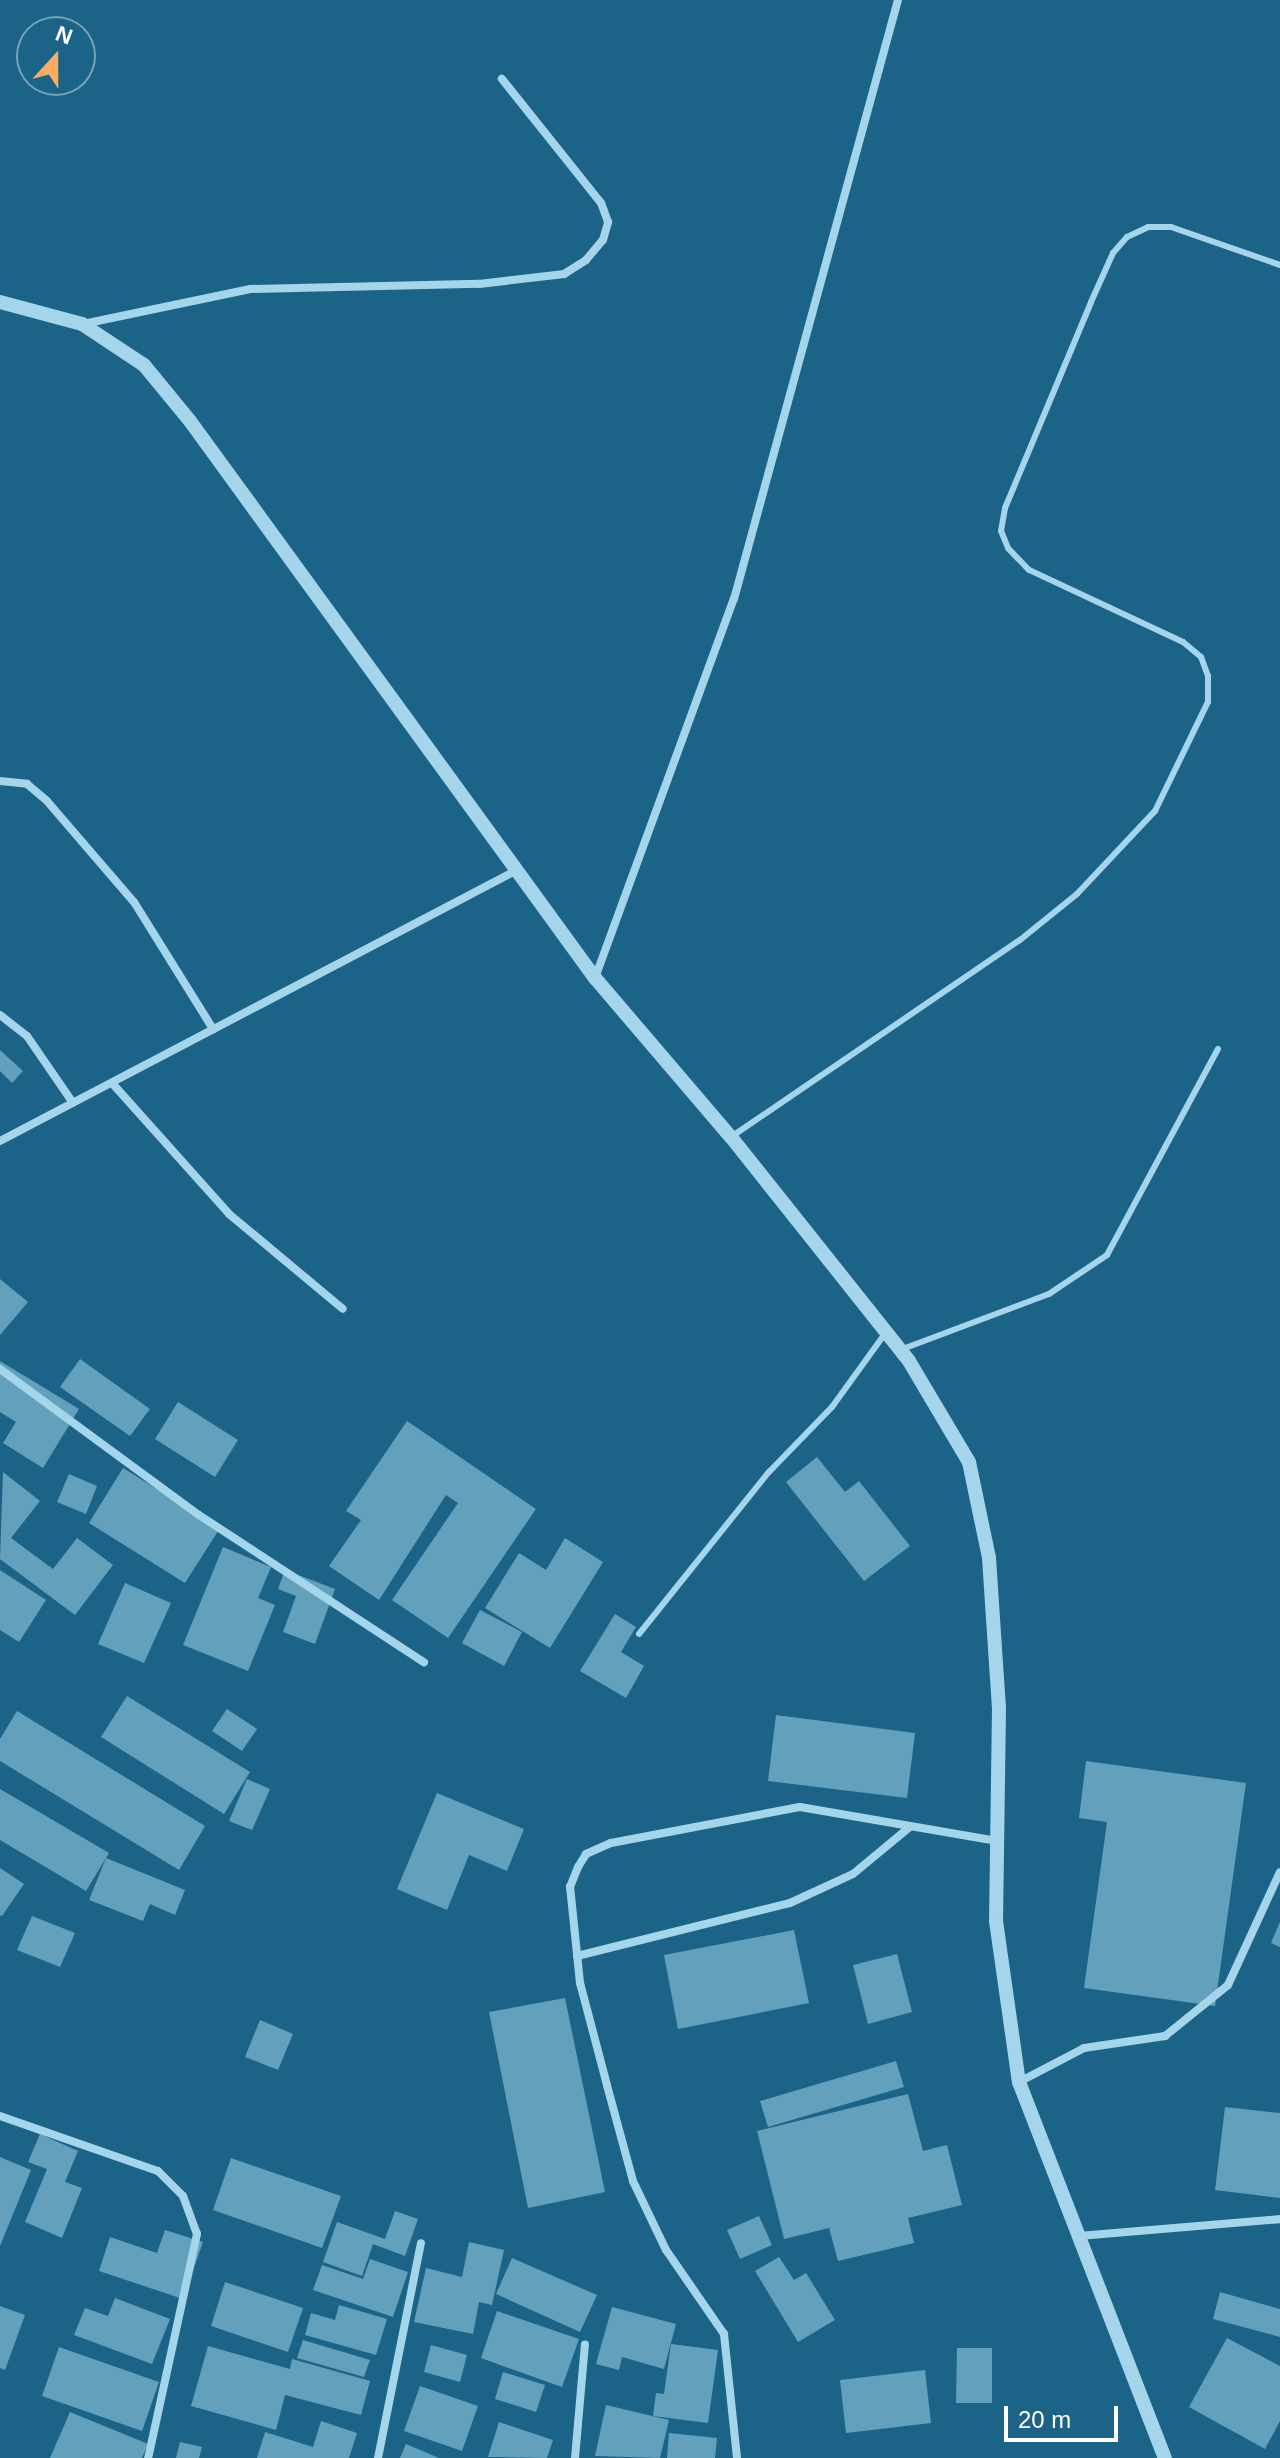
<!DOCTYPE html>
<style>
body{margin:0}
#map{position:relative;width:1280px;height:2458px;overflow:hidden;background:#1c6487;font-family:Arial,sans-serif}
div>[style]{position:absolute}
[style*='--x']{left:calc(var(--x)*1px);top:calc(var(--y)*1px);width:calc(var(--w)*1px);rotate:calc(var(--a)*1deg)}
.building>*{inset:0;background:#62a0bc}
.service>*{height:6px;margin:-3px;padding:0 3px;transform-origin:3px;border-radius:3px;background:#a4d5eb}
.minor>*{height:8px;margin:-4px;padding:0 4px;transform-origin:4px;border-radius:4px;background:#a4d5eb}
.tertiary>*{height:14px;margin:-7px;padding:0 7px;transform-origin:7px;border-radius:7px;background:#a4d5eb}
span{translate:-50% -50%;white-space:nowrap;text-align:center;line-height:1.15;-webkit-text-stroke:8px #1c6487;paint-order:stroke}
.north{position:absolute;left:16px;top:16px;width:80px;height:80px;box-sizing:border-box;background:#1c6487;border:2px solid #77a2b7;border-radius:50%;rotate:21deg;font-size:22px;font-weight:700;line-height:32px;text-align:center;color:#fff}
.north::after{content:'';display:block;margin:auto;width:28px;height:36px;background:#fcab61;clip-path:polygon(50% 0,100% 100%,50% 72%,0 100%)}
.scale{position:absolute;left:1004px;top:2406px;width:114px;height:36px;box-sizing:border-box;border:4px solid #fff;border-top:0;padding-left:10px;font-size:24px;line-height:28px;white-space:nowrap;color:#fff;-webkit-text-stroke:6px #1c6487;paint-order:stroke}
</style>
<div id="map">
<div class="building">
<i style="clip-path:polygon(0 1050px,23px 1071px,12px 1083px,0 1071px)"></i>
<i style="clip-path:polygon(0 1279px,28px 1302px,0 1335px)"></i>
<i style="clip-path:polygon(80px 1359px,150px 1409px,130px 1436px,60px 1387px)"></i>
<i style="clip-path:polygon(0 1361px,79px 1409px,43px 1468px,3px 1443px,16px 1422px,0 1412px)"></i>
<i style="clip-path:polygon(178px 1402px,238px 1440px,215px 1477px,155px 1439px)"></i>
<i style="clip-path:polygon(407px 1421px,536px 1509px,448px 1638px,392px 1600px,458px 1503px,446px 1495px,379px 1600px,329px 1566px,361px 1520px,346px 1511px)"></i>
<i style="clip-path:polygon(817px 1457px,845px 1492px,859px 1481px,910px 1546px,864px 1581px,786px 1482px)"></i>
<i style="clip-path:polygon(123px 1468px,220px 1528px,185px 1583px,89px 1523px)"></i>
<i style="clip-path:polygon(3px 1472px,40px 1501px,11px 1538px,53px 1569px,77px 1538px,113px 1565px,75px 1615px,0 1559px)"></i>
<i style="clip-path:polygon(69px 1474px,97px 1486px,86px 1514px,57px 1502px)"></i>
<i style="clip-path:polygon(565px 1538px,603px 1562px,550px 1648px,485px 1608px,519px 1553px,546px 1570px)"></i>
<i style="clip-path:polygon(223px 1547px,271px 1567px,258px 1598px,275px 1605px,248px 1671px,183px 1645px)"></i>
<i style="clip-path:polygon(0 1570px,46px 1600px,19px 1642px,0 1630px)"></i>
<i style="clip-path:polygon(285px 1570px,335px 1589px,315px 1644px,283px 1632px,296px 1596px,278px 1589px)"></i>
<i style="clip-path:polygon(125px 1583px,171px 1603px,144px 1663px,98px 1644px)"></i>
<i style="clip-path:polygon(480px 1610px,522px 1632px,504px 1666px,462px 1643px)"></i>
<i style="clip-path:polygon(615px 1614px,636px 1627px,621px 1652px,644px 1666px,626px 1698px,580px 1671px)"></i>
<i style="clip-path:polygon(127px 1696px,250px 1772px,224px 1814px,101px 1737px)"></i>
<i style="clip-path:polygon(227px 1709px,257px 1729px,242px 1751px,212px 1731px)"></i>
<i style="clip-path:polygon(17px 1711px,205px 1826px,179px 1870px,0 1761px,0 1739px)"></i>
<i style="clip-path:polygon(776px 1715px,915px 1733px,907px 1798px,768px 1781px)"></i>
<i style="clip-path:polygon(1086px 1761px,1246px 1783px,1215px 2006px,1084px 1988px,1107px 1822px,1079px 1818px)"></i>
<i style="clip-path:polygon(247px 1779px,270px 1789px,252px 1830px,229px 1821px)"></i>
<i style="clip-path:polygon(0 1789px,109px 1853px,86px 1891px,0 1840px)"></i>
<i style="clip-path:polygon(437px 1793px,524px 1829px,507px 1871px,469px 1855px,447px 1910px,397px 1889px)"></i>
<i style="clip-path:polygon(106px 1858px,185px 1890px,175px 1915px,150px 1904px,143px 1921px,89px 1900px)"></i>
<i style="clip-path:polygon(0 1868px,24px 1884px,2px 1916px,0 1915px)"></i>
<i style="clip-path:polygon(32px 1916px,75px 1933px,60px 1967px,17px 1950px)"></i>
<i style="clip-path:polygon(1280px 1922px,1280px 1947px,1271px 1943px)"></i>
<i style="clip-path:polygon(794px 1930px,809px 2003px,678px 2029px,664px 1955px)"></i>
<i style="clip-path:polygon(897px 1954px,912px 2012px,868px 2024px,853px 1965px)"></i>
<i style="clip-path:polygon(565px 1998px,605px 2192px,528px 2208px,489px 2012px)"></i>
<i style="clip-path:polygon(260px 2020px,293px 2034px,278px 2070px,245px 2057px)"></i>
<i style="clip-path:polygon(896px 2061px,904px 2087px,768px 2127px,760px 2101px)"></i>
<i style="clip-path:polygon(908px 2094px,923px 2151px,947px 2145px,962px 2205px,908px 2218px,914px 2243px,838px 2261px,829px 2228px,784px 2239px,757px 2131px)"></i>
<i style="clip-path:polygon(1225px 2107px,1280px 2113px,1280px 2198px,1215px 2190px)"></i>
<i style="clip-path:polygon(40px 2134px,78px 2151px,65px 2182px,82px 2188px,62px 2238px,25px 2222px,47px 2169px,28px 2162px)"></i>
<i style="clip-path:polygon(0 2157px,31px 2170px,0 2246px)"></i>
<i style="clip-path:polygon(231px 2158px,341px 2196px,322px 2248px,213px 2210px)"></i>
<i style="clip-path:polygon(395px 2211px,418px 2219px,405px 2256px,373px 2244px,362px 2276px,323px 2262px,337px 2222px,385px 2239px)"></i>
<i style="clip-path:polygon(759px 2216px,772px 2245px,740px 2259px,727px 2230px)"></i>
<i style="clip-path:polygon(165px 2230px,203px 2242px,183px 2299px,99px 2271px,110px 2237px,157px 2253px)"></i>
<i style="clip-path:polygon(469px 2242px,504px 2250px,492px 2305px,479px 2302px,473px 2334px,414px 2322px,426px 2268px,462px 2277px)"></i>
<i style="clip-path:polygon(779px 2257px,794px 2280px,806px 2273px,835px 2320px,798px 2342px,755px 2271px)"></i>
<i style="clip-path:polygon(512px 2258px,597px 2295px,580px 2332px,496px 2294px)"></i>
<i style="clip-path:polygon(370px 2259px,408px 2272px,393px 2317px,313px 2290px,322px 2265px,363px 2279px)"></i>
<i style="clip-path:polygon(225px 2282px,303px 2308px,288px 2352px,211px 2326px)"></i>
<i style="clip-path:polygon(1220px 2292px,1280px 2309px,1280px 2337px,1213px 2319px)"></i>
<i style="clip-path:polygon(115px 2298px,170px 2319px,152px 2364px,74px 2335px,85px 2308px,108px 2316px)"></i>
<i style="clip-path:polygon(339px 2305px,387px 2319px,376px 2355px,305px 2335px,311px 2313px,335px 2320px)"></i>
<i style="clip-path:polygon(0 2306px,25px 2315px,5px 2370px,0 2368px)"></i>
<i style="clip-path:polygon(612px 2307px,676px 2324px,664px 2369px,622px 2357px,619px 2370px,596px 2364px)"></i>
<i style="clip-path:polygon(497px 2311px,579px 2339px,562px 2387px,481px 2358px)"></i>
<i style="clip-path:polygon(1227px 2338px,1280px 2366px,1280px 2421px,1265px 2449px,1189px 2407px)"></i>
<i style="clip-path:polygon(303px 2340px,370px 2360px,364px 2377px,297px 2358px)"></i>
<i style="clip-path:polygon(671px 2344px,718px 2350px,708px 2423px,653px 2416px,656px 2393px,664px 2394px)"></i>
<i style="clip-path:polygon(431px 2345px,467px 2355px,460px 2382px,424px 2372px)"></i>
<i style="clip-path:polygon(208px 2346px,290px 2369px,292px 2359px,370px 2381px,361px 2415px,285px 2395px,276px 2430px,191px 2406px)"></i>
<i style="clip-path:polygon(59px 2347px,159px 2382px,142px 2431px,42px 2396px)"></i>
<i style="clip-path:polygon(957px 2348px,992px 2348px,992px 2403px,956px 2403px)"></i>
<i style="clip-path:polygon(925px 2370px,931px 2423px,846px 2433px,840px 2380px)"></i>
<i style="clip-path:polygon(503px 2372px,545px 2385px,536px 2412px,495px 2399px)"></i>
<i style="clip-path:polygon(420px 2386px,478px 2406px,462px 2451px,404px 2431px)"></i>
<i style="clip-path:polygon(606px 2405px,669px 2420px,660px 2458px,595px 2456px)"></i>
<i style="clip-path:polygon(70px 2412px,148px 2444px,142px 2458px,50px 2458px)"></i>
<i style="clip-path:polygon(321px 2421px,357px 2433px,349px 2458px,257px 2458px,265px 2432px,313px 2447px)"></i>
<i style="clip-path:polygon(499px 2422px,553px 2440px,547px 2458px,488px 2457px)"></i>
<i style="clip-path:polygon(669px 2433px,717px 2438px,715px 2458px,667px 2458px)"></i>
<i style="clip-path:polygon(180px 2442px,202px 2447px,199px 2458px,176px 2458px)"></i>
<i style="clip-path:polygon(406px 2444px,439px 2458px,400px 2458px)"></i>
</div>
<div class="service">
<i style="--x:731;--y:1137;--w:350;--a:-34.3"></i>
<i style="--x:1020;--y:940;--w:73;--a:-38.9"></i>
<i style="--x:1077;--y:894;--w:114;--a:-46.8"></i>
<i style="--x:1155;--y:811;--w:121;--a:-64.1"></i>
<i style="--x:1208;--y:702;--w:26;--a:-90"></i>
<i style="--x:1208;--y:676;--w:20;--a:-110"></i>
<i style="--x:1201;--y:657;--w:23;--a:-140"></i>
<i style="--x:1183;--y:642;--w:170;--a:-154.9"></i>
<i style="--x:1029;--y:570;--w:30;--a:-134"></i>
<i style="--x:1008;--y:548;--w:18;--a:-112"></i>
<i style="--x:1001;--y:531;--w:23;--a:-80"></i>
<i style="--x:1005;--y:508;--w:223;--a:-67.3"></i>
<i style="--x:1091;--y:302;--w:54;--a:-65.8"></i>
<i style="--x:1113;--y:253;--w:21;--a:-49"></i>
<i style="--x:1127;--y:237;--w:23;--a:-25"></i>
<i style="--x:1148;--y:227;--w:23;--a:0"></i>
<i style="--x:1171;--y:227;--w:115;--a:19.2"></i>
<i style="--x:900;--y:1350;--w:159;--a:-20.6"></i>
<i style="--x:1049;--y:1294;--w:70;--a:-33.9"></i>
<i style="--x:1107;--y:1255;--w:234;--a:-61.7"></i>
<i style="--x:639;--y:1634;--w:208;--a:-51.3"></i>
<i style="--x:769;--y:1472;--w:91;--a:-45.9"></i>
<i style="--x:832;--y:1407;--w:92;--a:-54.2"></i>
</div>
<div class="minor">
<i style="--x:83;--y:324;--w:171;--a:-11.8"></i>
<i style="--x:250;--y:289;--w:229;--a:-1.3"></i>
<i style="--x:479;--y:284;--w:86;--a:-6.7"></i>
<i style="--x:564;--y:274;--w:26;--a:-32"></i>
<i style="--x:586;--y:260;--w:26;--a:-50"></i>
<i style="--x:603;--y:240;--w:19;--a:-74"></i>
<i style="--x:608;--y:222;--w:20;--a:-110"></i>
<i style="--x:601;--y:203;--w:159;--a:-128.6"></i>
<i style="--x:0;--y:781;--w:27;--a:6"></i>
<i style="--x:27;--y:784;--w:26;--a:40"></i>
<i style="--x:47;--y:801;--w:133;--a:49.3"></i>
<i style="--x:134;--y:902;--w:150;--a:58.1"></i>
<i style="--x:595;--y:978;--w:404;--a:-69.9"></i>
<i style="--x:734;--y:599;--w:621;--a:-74.69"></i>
<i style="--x:0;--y:1015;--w:34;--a:38"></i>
<i style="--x:27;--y:1036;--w:81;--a:55.5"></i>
<i style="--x:112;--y:1083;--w:176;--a:48.2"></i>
<i style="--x:229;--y:1214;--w:148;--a:39.8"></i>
<i style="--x:0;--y:1141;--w:584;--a:-27.66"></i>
<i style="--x:0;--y:1369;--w:247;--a:36.3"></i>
<i style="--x:199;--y:1515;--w:269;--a:33.2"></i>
<i style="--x:577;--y:1956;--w:219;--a:-14"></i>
<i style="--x:790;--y:1903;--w:69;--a:-24.7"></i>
<i style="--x:853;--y:1874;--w:75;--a:-39.6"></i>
<i style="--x:1019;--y:2082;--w:73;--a:-27.6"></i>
<i style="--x:1084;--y:2048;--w:82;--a:-8.4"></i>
<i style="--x:1165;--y:2036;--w:81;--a:-39"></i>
<i style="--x:1228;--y:1985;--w:124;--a:-65.3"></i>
<i style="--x:0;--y:2116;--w:167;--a:19.2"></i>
<i style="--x:158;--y:2171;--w:35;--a:45"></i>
<i style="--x:183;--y:2196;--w:40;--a:69.8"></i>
<i style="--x:197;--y:2234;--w:229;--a:102.3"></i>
<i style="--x:1079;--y:2236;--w:202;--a:-4.8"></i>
<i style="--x:378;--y:2458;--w:219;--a:-78.7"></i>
<i style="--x:575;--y:2458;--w:114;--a:-85"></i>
<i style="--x:737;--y:2458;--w:125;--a:-96"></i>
<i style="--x:724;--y:2334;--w:102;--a:-124.6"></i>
<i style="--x:666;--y:2250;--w:76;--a:-115.6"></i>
<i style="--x:633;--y:2181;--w:99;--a:-105.2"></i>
<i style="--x:607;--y:2085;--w:106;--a:-104.8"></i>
<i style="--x:580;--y:1983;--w:97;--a:-95.9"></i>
<i style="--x:570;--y:1887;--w:22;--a:-68"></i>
<i style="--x:578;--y:1867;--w:15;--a:-58"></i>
<i style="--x:586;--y:1854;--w:27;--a:-24"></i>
<i style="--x:611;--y:1843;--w:192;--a:-10.8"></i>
<i style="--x:800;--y:1807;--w:200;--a:9.8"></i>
</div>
<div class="tertiary">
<i style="--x:0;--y:302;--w:85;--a:15"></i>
<i style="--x:82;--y:324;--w:74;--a:33.5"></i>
<i style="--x:144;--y:365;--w:72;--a:50.6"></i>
<i style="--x:190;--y:421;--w:689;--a:53.98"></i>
<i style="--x:595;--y:978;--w:209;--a:49.5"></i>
<i style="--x:731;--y:1137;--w:286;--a:51.5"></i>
<i style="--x:909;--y:1361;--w:117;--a:59.3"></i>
<i style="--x:969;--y:1462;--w:98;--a:78.2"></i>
<i style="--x:989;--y:1558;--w:150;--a:86.2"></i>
<i style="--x:999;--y:1708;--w:213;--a:90.8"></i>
<i style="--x:996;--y:1921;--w:163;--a:81.9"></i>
<i style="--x:1019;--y:2082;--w:403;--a:68.8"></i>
</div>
<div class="north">N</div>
<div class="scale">20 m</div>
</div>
